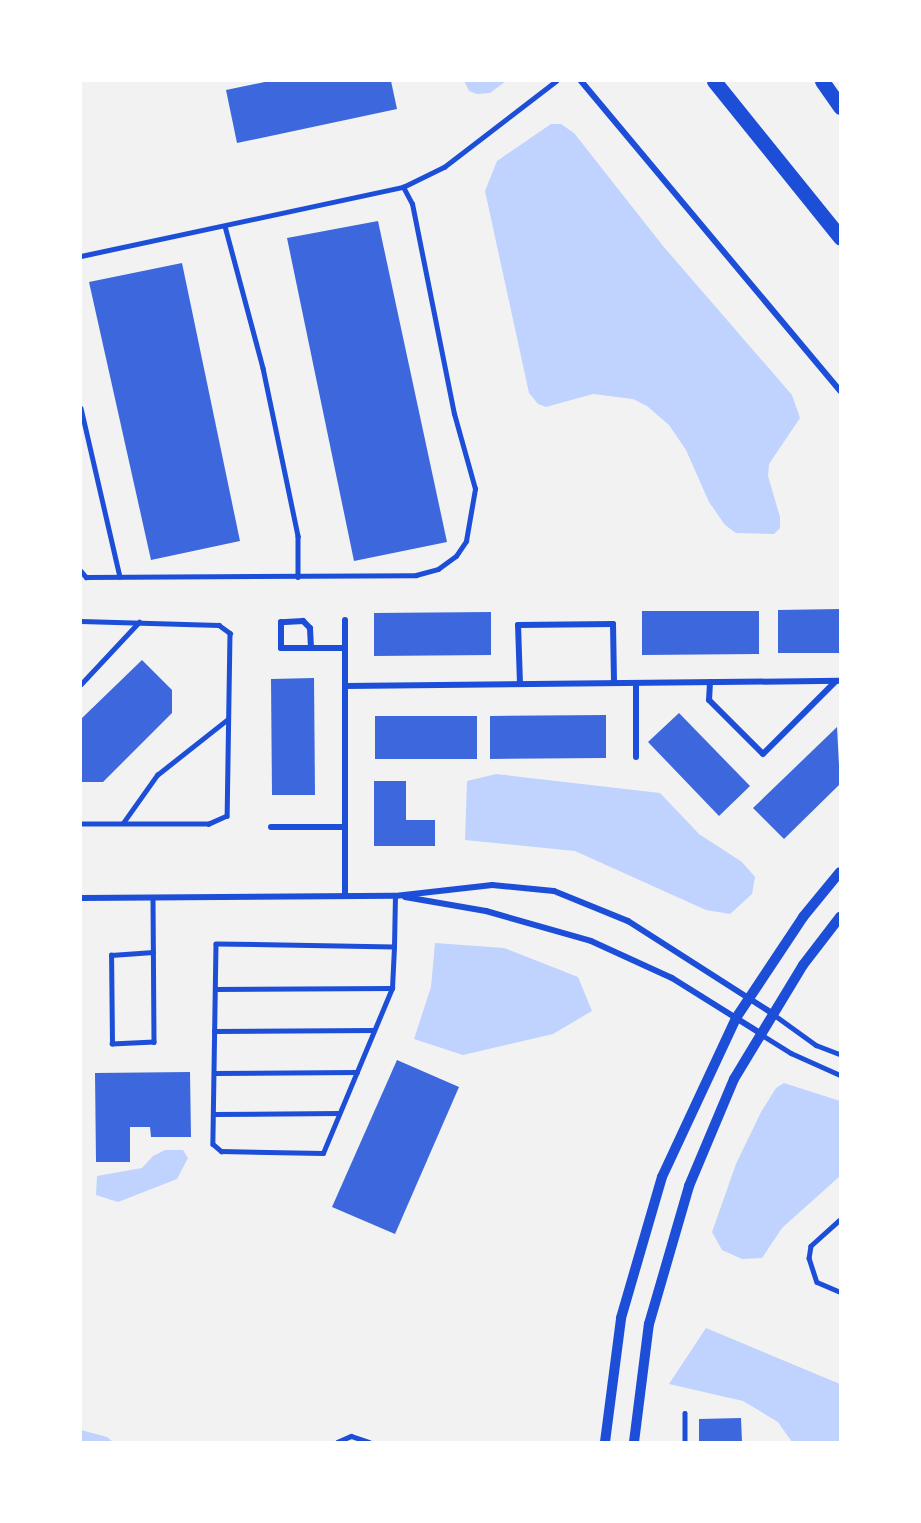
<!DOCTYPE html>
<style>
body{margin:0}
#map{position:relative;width:921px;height:1523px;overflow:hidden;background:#f2f2f2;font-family:Raleway,sans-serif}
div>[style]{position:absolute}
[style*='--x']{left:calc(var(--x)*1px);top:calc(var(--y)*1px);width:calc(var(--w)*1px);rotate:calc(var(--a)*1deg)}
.water>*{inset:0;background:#bfd3fe}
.building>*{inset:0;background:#3d67dc}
.service>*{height:4.5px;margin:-2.25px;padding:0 2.25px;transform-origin:2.25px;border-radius:2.25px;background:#1d4ed8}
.minor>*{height:6px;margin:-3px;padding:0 3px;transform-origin:3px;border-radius:3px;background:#1d4ed8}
.tertiary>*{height:10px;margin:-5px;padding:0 5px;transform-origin:5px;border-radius:5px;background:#1d4ed8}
.motorway>*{height:15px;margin:-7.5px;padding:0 7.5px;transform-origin:7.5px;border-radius:7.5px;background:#1d4ed8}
span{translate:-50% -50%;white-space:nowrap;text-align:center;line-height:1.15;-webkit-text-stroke:6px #fff;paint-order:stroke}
.frame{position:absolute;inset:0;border:82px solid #fff;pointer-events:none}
</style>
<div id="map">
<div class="water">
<i style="clip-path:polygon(464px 81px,506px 81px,490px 93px,477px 94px,469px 91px)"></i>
<i style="clip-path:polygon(551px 124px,561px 124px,574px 133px,663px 246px,792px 395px,800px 418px,769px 464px,768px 476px,780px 517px,780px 528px,774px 534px,736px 533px,725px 525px,709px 502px,686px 450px,669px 425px,647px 406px,633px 399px,593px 394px,546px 407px,538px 404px,529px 393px,485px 191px,497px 161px)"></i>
<i style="clip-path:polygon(496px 774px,660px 793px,699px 834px,742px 862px,755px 877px,752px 894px,730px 914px,706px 910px,575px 851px,465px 840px,467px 781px)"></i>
<i style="clip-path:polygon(435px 943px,504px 948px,578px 977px,592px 1011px,553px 1034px,463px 1055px,414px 1039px,431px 987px)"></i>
<i style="clip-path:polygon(784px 1083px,840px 1101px,840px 1176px,782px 1228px,762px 1258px,742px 1259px,722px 1250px,712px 1232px,736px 1164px,761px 1112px,776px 1088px)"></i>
<i style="clip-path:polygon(165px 1150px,183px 1150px,188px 1158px,177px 1179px,118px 1202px,96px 1195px,97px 1176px,142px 1168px,153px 1156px)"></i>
<i style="clip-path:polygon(706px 1328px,840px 1384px,840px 1442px,792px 1442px,778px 1422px,743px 1401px,669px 1384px)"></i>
<i style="clip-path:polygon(81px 1430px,107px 1437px,113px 1442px,81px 1442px)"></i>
</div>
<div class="building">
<i style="clip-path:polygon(270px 81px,391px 81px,397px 109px,237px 143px,226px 90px)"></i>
<i style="clip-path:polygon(378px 221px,447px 542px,354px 561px,287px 238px)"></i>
<i style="clip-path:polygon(182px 263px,240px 541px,151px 560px,89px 282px)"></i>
<i style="clip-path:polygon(840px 609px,840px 653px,778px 653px,778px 610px)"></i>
<i style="clip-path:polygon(642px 611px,759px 611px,759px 654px,642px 655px)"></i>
<i style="clip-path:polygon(491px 612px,491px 655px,374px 656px,374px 613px)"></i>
<i style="clip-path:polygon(142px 660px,172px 690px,172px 713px,103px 782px,81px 782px,81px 719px)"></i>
<i style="clip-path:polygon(314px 678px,315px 795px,272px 795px,271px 679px)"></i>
<i style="clip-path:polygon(679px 713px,750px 786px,719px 816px,648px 742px)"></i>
<i style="clip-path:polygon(606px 715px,606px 758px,490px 759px,490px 716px)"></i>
<i style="clip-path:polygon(375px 716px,477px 716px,477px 759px,375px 759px)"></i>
<i style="clip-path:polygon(837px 727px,840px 784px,784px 839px,753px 808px)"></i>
<i style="clip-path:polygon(374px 781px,406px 781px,406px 820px,435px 820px,435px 846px,374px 846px)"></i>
<i style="clip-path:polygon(397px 1060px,459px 1087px,395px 1234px,332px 1207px)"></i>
<i style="clip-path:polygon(190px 1072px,191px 1137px,151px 1137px,150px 1127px,130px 1127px,130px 1162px,96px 1162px,95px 1073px)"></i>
<i style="clip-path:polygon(741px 1418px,742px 1442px,699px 1442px,699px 1419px)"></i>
</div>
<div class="service">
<i style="--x:225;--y:226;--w:147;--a:75"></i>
<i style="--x:263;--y:368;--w:172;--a:78.2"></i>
<i style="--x:298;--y:536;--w:41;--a:90"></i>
<i style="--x:81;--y:256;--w:329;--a:-12.1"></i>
<i style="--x:403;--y:187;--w:46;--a:-26"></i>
<i style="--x:444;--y:167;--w:141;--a:-37.5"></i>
<i style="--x:81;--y:408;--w:173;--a:77"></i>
<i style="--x:81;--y:571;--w:8;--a:50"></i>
<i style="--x:86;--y:577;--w:330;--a:-0.3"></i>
<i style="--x:416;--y:575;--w:23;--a:-15"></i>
<i style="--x:438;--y:569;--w:22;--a:-36"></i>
<i style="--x:456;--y:556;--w:18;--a:-56"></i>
<i style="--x:466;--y:541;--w:53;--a:-80.2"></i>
<i style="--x:475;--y:489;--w:78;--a:-105.6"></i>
<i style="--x:454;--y:414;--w:214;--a:-101.3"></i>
<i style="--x:412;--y:204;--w:19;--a:-118"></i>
<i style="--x:81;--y:621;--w:138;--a:1.7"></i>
<i style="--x:219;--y:625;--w:14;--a:36"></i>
<i style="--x:230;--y:633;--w:183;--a:90.9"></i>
<i style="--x:227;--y:816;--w:20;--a:156"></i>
<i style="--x:209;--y:824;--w:128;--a:180"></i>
<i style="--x:81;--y:684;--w:85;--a:-46.9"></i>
<i style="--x:123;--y:823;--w:59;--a:-54.7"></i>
<i style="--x:157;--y:775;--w:90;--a:-38.3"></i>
<i style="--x:153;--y:898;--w:144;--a:89.6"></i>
<i style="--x:154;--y:1042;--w:42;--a:177.3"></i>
<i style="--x:112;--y:1044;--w:89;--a:-90.6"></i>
<i style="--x:111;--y:955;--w:42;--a:-4.1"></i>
<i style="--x:394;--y:947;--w:178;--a:-179"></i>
<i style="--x:216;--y:944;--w:200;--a:90.9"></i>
<i style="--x:213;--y:1144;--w:11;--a:41"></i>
<i style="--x:221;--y:1151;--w:102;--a:1.1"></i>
<i style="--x:323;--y:1153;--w:179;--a:-67.3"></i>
<i style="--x:392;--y:988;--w:41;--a:-87.2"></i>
<i style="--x:394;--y:947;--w:51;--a:-88.9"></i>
<i style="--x:215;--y:989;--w:177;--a:-0.3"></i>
<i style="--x:773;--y:1014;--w:53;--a:35.8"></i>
<i style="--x:816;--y:1045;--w:26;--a:21"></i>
<i style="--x:214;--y:1031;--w:160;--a:-0.4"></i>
<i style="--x:762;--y:1035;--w:34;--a:32"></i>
<i style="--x:791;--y:1053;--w:54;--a:24.2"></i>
<i style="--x:214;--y:1073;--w:143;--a:-0.4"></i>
<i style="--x:213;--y:1114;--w:126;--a:-0.5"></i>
<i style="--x:840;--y:1220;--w:39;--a:138"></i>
<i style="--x:811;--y:1246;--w:12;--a:99"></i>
<i style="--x:809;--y:1258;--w:25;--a:72"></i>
<i style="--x:817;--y:1282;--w:25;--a:23"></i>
<i style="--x:685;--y:1413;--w:29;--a:90"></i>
<i style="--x:337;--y:1442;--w:15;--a:-23"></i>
<i style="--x:351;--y:1436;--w:19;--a:18"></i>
</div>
<div class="minor">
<i style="--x:581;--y:81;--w:404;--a:50.1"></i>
<i style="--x:311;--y:648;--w:20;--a:-93"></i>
<i style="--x:310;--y:628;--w:10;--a:-135"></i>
<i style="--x:303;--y:621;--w:22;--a:177"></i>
<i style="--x:281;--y:622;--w:26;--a:90"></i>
<i style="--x:281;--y:648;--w:64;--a:0"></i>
<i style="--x:710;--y:682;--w:18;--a:93"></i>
<i style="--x:709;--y:700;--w:76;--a:45"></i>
<i style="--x:763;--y:754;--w:103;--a:-45"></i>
<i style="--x:520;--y:684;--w:59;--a:-91.9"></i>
<i style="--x:518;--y:625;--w:95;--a:-0.6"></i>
<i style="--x:613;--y:624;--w:59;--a:89"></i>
<i style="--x:346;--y:686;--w:494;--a:-0.6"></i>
<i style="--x:636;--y:757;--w:74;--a:-90"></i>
<i style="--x:271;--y:827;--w:74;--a:0"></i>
<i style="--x:345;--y:896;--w:276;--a:-90"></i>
<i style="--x:405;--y:897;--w:82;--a:9.8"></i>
<i style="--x:486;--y:911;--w:109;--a:15.9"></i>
<i style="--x:591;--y:941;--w:89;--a:24.6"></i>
<i style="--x:672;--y:978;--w:104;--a:32"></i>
<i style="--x:81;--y:898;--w:314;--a:-0.4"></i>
<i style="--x:395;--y:896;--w:98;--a:-6.5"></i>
<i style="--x:492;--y:885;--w:62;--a:5.5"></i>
<i style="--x:554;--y:891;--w:80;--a:22.1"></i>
<i style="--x:628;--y:921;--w:171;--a:32.6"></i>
</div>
<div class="tertiary">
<i style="--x:605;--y:1442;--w:125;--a:-82.6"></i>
<i style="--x:621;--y:1318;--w:147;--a:-73.8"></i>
<i style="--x:662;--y:1177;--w:175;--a:-65"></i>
<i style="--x:736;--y:1018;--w:121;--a:-56.4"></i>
<i style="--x:803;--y:917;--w:58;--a:-50.6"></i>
<i style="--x:634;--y:1442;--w:119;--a:-82.8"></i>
<i style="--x:649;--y:1324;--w:144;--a:-73.8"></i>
<i style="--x:689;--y:1186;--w:116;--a:-67.2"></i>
<i style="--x:734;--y:1079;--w:133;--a:-58.8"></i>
<i style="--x:803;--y:965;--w:61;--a:-52.4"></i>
</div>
<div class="motorway">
<i style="--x:714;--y:81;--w:201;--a:51.1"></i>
<i style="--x:822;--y:81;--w:32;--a:55"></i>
</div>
<div class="frame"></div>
</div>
